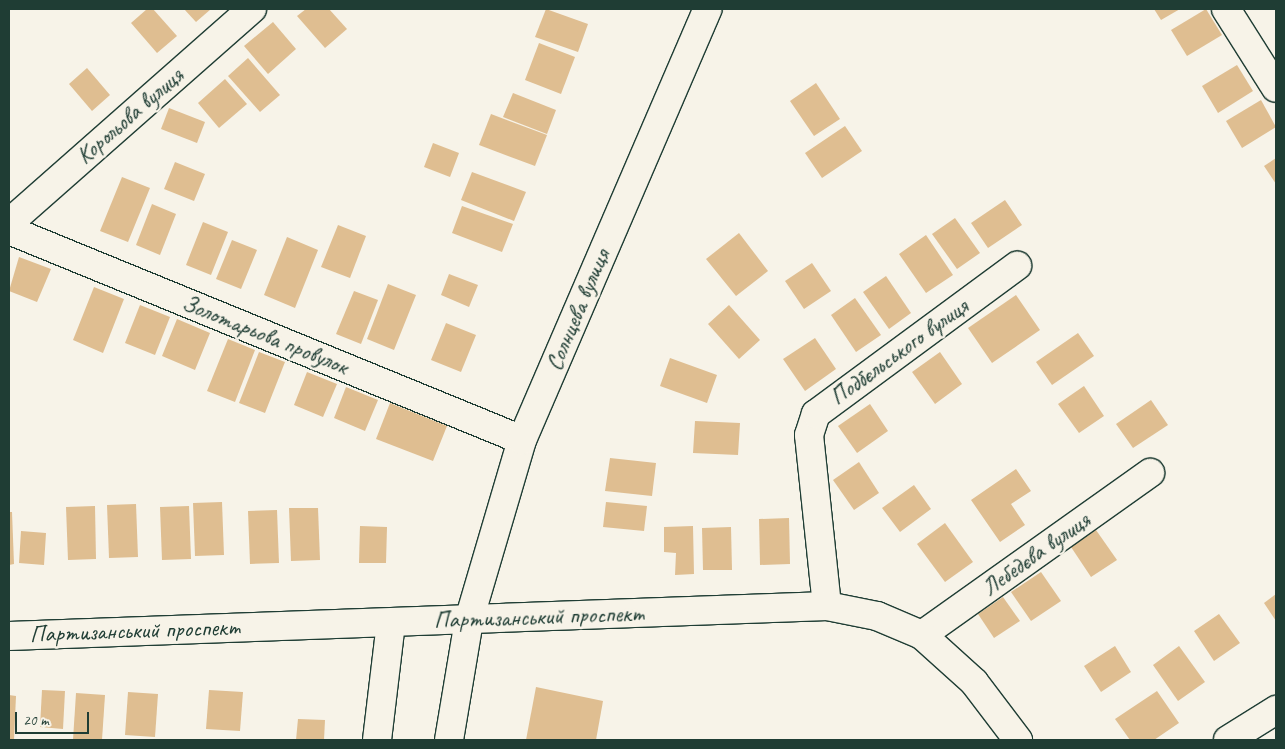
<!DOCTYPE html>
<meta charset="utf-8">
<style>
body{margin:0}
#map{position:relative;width:1285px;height:749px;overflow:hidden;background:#f7f3e8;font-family:Caveat,sans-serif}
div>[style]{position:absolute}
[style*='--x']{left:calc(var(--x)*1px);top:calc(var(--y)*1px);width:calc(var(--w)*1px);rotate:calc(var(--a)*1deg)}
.building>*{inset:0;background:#dfbe91}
.roads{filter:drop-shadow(1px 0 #1f3d34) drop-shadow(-1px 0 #1f3d34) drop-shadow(0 1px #1f3d34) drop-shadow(0 -1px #1f3d34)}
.minor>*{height:28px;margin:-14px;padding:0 14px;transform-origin:14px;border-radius:14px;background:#f7f3e8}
span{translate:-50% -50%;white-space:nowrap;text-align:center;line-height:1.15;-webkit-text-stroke:5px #f7f3e8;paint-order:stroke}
.street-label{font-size:24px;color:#1f3d34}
.frame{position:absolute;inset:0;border:10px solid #1f3d34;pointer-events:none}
.scale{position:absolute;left:15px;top:712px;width:74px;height:22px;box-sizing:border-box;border:2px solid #1f3d34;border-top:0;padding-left:6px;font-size:15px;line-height:18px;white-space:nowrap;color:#1f3d34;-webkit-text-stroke:4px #f7f3e8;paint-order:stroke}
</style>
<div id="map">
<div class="building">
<i style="clip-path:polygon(147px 9px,153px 9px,177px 36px,157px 53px,131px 23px)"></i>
<i style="clip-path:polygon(184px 9px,211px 9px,196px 22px)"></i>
<i style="clip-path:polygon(306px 9px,329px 9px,347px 29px,325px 48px,297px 16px)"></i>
<i style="clip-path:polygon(546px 9px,588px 24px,578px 52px,535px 37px)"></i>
<i style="clip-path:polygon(1154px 9px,1180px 9px,1161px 20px)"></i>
<i style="clip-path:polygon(1206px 9px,1222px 35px,1187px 56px,1171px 30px)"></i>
<i style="clip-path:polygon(273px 22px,296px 49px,268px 74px,244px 46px)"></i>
<i style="clip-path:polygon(539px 43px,575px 57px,561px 94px,525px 80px)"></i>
<i style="clip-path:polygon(248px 58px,280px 95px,260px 112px,228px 76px)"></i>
<i style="clip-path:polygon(1237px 65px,1253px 91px,1218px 113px,1202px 86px)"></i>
<i style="clip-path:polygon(87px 68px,110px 95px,92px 111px,69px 84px)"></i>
<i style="clip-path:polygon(225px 79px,247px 104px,219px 128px,198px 103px)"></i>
<i style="clip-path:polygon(816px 83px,840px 119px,814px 136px,790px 101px)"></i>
<i style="clip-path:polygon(513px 93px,556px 110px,547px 134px,503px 117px)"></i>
<i style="clip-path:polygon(1261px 100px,1276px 127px,1242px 148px,1226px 121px)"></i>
<i style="clip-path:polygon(169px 108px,205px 122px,197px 143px,161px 129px)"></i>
<i style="clip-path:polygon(491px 114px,547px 135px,535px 166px,479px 145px)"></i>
<i style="clip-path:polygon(845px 126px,862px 151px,822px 178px,805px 153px)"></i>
<i style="clip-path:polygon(433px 143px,459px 153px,450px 177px,424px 167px)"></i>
<i style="clip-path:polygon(1276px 158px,1276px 184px,1264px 166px)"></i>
<i style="clip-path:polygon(175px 162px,205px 174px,194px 201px,164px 189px)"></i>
<i style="clip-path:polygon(472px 172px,526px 192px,514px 221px,461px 200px)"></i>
<i style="clip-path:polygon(122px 177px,150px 188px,128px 242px,100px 231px)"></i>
<i style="clip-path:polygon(1005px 200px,1022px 225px,988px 248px,971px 223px)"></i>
<i style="clip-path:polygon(152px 204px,176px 214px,160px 255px,136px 245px)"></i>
<i style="clip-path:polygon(462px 206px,513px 224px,502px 252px,452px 233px)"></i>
<i style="clip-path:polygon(955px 218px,980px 253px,957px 269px,932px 234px)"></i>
<i style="clip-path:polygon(203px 222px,228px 232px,211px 275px,186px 265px)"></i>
<i style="clip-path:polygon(338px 225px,366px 236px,350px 278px,321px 267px)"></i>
<i style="clip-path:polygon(739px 233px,768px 271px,736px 296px,706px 259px)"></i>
<i style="clip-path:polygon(926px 235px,953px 275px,926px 293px,899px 254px)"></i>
<i style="clip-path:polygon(287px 237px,318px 250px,295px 308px,264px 295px)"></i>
<i style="clip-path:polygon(232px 240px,257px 250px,241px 289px,216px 279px)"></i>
<i style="clip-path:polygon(19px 257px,51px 269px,37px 302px,9px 291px)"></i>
<i style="clip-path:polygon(812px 263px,831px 291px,804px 309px,785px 281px)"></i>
<i style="clip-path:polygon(449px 274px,478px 285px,469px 307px,441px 295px)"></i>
<i style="clip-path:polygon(886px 276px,911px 313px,889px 329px,863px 292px)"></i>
<i style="clip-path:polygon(388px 284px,416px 295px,394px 350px,367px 339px)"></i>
<i style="clip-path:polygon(94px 287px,124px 299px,103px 353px,73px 340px)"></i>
<i style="clip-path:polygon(354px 291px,378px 300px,361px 344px,336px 334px)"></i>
<i style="clip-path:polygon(1016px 295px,1040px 330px,992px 363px,968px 328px)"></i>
<i style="clip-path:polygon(855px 298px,881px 335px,856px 352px,831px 315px)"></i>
<i style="clip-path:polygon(140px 305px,170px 317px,155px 355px,125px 343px)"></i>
<i style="clip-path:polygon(729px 305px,760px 340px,739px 359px,708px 324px)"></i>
<i style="clip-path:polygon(177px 319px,210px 333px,195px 370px,162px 356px)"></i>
<i style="clip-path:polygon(446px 323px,476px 335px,461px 372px,431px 360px)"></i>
<i style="clip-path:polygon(1078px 333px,1094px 356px,1052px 385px,1036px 362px)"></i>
<i style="clip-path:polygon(815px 338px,836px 369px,805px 391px,783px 359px)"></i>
<i style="clip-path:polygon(228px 339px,255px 350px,235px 402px,207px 391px)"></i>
<i style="clip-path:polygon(259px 352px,285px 362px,265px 413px,239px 403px)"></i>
<i style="clip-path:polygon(940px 352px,962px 384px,935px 404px,912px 372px)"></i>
<i style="clip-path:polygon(670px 358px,717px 375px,707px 403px,660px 386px)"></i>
<i style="clip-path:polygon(307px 372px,337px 384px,323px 417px,294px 405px)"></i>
<i style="clip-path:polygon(1084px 386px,1104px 416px,1079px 433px,1058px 404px)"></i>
<i style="clip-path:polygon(346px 387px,378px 400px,365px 431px,334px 418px)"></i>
<i style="clip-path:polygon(1151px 400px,1168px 425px,1133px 448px,1116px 424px)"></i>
<i style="clip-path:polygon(390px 403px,447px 426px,433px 461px,376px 439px)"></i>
<i style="clip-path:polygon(870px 404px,888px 431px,857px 453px,838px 426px)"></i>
<i style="clip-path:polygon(695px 421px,740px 423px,738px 455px,693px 453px)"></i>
<i style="clip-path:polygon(610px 458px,656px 463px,652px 496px,605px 491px)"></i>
<i style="clip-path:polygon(859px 462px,879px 493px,854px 510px,833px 480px)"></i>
<i style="clip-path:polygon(1016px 469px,1031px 491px,1011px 504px,1025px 525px,1000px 542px,971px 500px)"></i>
<i style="clip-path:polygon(914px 485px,931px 509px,900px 532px,882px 508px)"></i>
<i style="clip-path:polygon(222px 502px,224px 555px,195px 556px,193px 503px)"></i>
<i style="clip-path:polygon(606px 502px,647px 506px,644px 531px,603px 527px)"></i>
<i style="clip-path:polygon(136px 504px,138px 557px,109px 558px,107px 505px)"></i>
<i style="clip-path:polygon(95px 506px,96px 559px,68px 560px,66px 507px)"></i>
<i style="clip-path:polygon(189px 506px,191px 559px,162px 560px,160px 507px)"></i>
<i style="clip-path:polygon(289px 508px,318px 508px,320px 560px,291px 561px)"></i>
<i style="clip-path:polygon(277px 510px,279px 563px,250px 564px,248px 511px)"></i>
<i style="clip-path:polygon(9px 512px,12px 512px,14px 564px,9px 565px)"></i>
<i style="clip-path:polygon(789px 518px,790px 564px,760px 565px,759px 519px)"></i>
<i style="clip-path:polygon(945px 523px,973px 562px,945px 582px,917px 544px)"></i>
<i style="clip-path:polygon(360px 526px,387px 527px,386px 563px,359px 563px)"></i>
<i style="clip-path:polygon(693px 526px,694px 574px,675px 575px,676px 553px,664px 552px,664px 527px)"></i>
<i style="clip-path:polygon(731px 527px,732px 570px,703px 570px,702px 528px)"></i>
<i style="clip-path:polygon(1096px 530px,1117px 560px,1091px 577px,1071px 547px)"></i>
<i style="clip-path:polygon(21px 531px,46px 533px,44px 565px,19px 563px)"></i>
<i style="clip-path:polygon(1041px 572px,1061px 601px,1031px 621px,1011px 592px)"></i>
<i style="clip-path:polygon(1276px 594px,1276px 621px,1264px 603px)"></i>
<i style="clip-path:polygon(1003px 597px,1020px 621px,994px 638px,978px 614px)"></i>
<i style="clip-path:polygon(1219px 614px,1240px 643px,1214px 661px,1194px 631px)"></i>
<i style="clip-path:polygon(1115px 646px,1131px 672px,1101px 692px,1084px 666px)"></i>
<i style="clip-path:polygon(1179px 646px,1205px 682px,1178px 701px,1153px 665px)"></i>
<i style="clip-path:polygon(536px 687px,603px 701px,596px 740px,526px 740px)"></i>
<i style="clip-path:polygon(42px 690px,65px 691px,63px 729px,40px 727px)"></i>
<i style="clip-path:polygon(209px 690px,243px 692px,240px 731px,206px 729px)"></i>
<i style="clip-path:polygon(1157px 691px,1179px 723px,1154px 740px,1130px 740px,1115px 719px)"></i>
<i style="clip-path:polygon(128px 692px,158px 694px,155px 737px,125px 735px)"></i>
<i style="clip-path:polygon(76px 693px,105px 695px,102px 740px,73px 740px)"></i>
<i style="clip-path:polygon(9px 695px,16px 696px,14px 740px,9px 740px)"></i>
<i style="clip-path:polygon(298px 719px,325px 720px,324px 740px,296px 740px)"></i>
</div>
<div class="roads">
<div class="minor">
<i style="--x:1226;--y:9;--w:93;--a:57.7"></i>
<i style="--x:9;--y:223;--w:324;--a:-41.4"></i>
<i style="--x:9;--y:230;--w:554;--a:22.26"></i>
<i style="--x:827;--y:606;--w:172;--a:-96"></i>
<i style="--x:809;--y:435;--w:22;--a:-72"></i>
<i style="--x:816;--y:414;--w:250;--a:-36.4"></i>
<i style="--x:922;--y:635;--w:280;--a:-35.4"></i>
<i style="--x:9;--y:636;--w:819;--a:-2.1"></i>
<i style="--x:827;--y:606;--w:51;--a:11.3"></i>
<i style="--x:877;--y:616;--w:49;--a:22.9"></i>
<i style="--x:922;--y:635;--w:70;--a:42.1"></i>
<i style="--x:974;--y:682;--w:73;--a:52.8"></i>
<i style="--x:377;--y:740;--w:118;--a:-83.2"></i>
<i style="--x:449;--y:740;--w:122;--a:-80.5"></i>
<i style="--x:469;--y:620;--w:188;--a:-73.6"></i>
<i style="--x:522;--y:440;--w:469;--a:-66.7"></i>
<i style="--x:1228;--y:740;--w:57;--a:-32"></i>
</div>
</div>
<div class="street-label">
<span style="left:130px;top:116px;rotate:-41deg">Корольова вулиця</span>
<span style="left:578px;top:310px;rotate:-67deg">Солнцева вулиця</span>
<span style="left:265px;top:335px;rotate:22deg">Золотарьова провулок</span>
<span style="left:899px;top:352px;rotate:-36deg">Подбєльського вулиця</span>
<span style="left:1036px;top:554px;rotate:-35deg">Лебедєва вулиця</span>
<span style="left:539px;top:617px;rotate:-2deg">Партизанський проспект</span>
<span style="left:135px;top:631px;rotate:-2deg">Партизанський проспект</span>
</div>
<div class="frame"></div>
<div class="scale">20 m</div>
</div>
